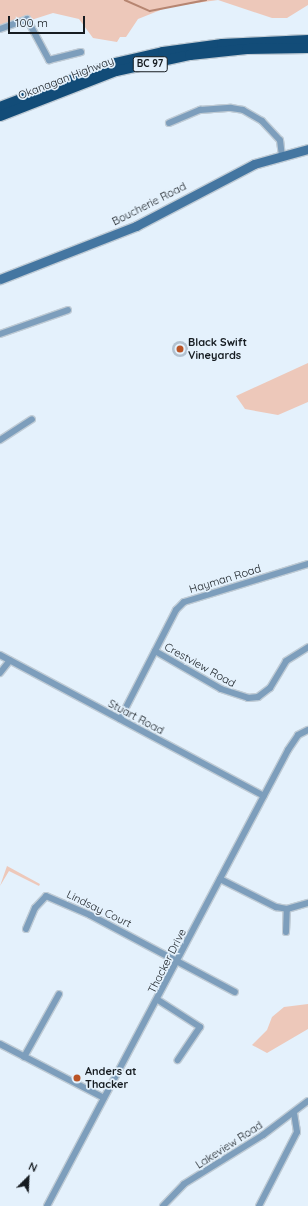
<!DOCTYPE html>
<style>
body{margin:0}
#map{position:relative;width:308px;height:1206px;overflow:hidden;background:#e4f1fc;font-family:Quicksand,sans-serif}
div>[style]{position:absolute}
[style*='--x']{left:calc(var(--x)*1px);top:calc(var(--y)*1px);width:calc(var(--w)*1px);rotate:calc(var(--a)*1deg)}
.green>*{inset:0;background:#edc8ba}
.stream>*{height:1.5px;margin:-0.75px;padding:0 0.75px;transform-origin:0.75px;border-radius:0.75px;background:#b68571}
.building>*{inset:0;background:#b3c2d0}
.round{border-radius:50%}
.roads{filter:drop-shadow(1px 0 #bfcbd5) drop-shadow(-1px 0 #bfcbd5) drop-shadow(0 1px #bfcbd5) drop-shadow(0 -1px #bfcbd5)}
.minor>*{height:6px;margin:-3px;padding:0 3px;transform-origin:3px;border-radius:3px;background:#7d9ebc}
.secondary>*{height:9px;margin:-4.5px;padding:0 4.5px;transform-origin:4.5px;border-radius:4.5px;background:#4476a1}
.trunk>*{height:10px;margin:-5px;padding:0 5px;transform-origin:5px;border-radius:5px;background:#124c78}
.dots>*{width:11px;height:11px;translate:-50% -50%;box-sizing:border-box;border:2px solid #e4f1fc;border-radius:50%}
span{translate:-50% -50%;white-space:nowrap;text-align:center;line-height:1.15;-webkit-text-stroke:3.5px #e4f1fc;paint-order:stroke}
.shield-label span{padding:1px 3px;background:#e4f1fc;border:1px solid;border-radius:3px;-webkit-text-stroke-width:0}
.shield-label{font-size:10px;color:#161c21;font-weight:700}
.street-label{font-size:11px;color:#161c21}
.poi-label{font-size:11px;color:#161c21;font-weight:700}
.left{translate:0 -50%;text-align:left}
.north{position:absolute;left:8px;top:1158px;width:40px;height:40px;-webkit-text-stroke:3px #e4f1fc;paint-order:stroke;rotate:24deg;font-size:11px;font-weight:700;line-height:16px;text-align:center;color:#161c21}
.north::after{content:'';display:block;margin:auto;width:14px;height:18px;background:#161c21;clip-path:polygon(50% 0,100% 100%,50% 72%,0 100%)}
.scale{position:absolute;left:8px;top:16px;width:77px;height:18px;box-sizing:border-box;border:2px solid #161c21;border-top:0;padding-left:5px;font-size:12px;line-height:14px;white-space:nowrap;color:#161c21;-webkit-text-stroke:3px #e4f1fc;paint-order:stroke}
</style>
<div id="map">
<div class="green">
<i style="clip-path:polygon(0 0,308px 0,308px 5px,287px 18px,272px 18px,218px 0,168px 7px,138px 19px,126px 37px,120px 37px,117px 42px,93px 38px,79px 19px,53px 13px,0 30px)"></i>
<i style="clip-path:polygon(308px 363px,308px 402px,278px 415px,245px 409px,236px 396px)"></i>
<i style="clip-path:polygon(7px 866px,40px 884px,39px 886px,9px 871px,0 886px)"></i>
<i style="clip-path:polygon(308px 1004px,308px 1029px,267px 1053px,252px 1045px,267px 1030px,272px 1017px,284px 1007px)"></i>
</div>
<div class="stream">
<i style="--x:125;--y:0;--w:27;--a:24"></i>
<i style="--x:150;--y:11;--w:57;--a:-11.1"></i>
</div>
<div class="building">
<i class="round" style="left:172px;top:341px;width:16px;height:16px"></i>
</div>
<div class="roads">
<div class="minor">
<i style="--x:0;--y:29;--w:29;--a:-20"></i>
<i style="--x:27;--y:19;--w:47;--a:61.8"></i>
<i style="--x:49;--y:60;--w:33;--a:-14"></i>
<i style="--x:169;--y:123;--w:34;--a:-23"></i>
<i style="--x:200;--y:110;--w:31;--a:-4"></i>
<i style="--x:231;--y:108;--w:12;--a:9"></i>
<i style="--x:243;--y:110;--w:22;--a:30"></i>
<i style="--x:262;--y:121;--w:26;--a:47"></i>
<i style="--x:280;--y:140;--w:16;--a:83"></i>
<i style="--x:0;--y:334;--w:72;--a:-19.4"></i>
<i style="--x:0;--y:440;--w:38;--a:-33"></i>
<i style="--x:155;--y:651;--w:76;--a:29.9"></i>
<i style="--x:221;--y:689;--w:28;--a:18"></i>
<i style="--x:248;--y:698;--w:10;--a:-6"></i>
<i style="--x:258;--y:697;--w:15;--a:-37"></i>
<i style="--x:270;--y:688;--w:31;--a:-59"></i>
<i style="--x:286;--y:661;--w:26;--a:-32"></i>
<i style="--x:0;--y:655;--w:299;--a:28.1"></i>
<i style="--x:0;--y:673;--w:16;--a:-52"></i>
<i style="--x:120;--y:719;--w:123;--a:-62.8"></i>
<i style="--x:176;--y:610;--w:11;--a:-45"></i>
<i style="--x:184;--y:602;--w:130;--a:-17"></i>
<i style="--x:220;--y:879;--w:63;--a:26.6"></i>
<i style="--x:276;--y:907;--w:11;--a:10"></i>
<i style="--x:287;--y:909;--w:22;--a:-16"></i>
<i style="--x:26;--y:929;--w:23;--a:-67"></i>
<i style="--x:35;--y:908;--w:16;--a:-47"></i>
<i style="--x:46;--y:896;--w:48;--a:23.4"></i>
<i style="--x:90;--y:915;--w:164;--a:28"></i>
<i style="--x:286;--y:932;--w:23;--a:-88"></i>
<i style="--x:158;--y:1000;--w:50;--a:32.7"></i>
<i style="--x:200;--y:1027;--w:40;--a:124"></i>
<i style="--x:0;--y:1044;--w:117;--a:27.4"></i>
<i style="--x:24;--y:1057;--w:72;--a:-60.9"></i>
<i style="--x:47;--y:1206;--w:516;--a:-62.14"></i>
<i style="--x:288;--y:750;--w:18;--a:-56"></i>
<i style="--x:298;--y:735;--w:11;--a:-27"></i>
<i style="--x:163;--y:1206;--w:30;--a:-46"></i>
<i style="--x:184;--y:1184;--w:93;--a:-31.8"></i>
<i style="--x:263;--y:1135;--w:56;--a:-37.1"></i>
<i style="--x:259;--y:1206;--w:83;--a:-62.8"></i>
<i style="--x:297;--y:1132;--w:18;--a:-99"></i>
</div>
<div class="secondary">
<i style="--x:0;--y:279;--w:146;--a:-21.3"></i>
<i style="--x:136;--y:226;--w:133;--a:-27.7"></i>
<i style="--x:254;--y:164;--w:56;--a:-15.5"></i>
</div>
<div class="trunk">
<i style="--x:0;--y:107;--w:123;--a:-20.9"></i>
<i style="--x:115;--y:63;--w:49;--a:-12.9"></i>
<i style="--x:163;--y:52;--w:60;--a:-7.7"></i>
<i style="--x:222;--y:44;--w:86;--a:-2.7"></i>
<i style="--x:0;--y:116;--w:124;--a:-21.2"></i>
<i style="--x:116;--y:71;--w:76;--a:-12.2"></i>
<i style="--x:190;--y:55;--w:57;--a:-6"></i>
<i style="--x:247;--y:49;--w:61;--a:-0.9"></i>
</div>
</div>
<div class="dots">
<i style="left:180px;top:349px;background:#ba5426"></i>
<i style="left:77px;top:1078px;background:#ba5426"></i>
</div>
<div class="shield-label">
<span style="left:150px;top:64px">BC 97</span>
</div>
<div class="street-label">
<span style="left:66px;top:78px;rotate:-21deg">Okanagan Highway</span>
<span style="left:149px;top:204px;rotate:-27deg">Boucherie Road</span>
<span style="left:225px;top:579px;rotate:-17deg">Hayman Road</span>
<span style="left:200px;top:665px;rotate:29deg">Crestview Road</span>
<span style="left:136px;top:717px;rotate:28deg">Stuart Road</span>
<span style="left:99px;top:909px;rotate:26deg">Lindsay Court</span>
<span style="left:167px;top:961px;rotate:-63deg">Thacker Drive</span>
<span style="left:229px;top:1145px;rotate:-33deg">Lakeview Road</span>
</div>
<div class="poi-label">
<span class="left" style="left:188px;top:349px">Black Swift<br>Vineyards</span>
<span class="left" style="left:85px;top:1078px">Anders at<br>Thacker</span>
</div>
<div class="north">N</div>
<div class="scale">100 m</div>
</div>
